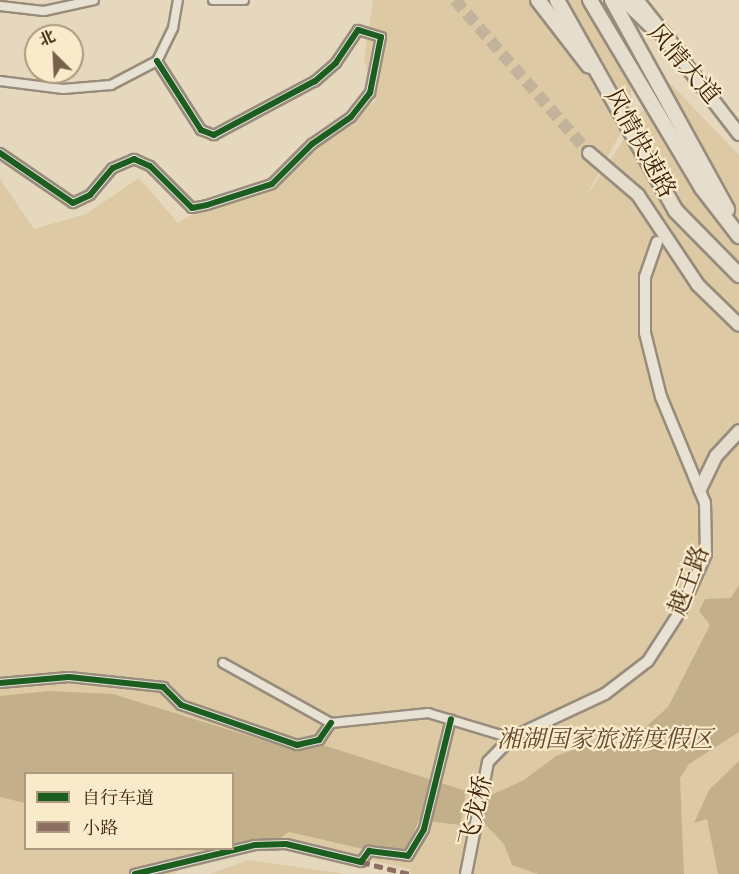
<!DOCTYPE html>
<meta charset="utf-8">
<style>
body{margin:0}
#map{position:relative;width:739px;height:874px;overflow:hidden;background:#e5d8bd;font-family:"IM FELL English","Noto Serif SC",serif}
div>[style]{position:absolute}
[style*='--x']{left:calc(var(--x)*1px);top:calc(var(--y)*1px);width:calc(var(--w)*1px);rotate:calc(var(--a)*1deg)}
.green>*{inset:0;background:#ddcaa5}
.water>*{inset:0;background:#c4af8b}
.primary-tunnel>*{height:12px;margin-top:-6px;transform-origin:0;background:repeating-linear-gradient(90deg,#c3b39a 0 12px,transparent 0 18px)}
.roads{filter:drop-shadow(2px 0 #988d7c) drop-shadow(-2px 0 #988d7c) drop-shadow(0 2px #988d7c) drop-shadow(0 -2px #988d7c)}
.street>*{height:8px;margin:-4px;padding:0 4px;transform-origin:4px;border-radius:4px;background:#e8e2d5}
.secondary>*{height:10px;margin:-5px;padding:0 5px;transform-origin:5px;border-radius:5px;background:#e8e2d5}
.primary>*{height:12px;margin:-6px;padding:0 6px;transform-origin:6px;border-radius:6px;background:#e5ddcd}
.highway>*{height:14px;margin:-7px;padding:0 7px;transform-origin:7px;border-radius:7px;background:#e5ddcd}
.quiet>*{height:4.5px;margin-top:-2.25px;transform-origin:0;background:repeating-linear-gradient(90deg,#8d6e63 0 9px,transparent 0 13.5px)}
.cycleway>*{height:6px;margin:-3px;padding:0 3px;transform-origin:3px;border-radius:3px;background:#1b5e20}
span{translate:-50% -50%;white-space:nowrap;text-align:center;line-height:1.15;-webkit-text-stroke:4.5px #f9eac9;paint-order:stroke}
.street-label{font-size:24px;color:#3b210e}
.park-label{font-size:24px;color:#62482f;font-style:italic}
.legend{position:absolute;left:24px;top:772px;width:210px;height:78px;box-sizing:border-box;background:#f9eac9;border:2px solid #ad9a7e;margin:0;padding:8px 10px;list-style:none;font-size:18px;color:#3b210e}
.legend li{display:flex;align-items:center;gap:12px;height:30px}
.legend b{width:30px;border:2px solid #ad9a7e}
.north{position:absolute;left:24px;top:24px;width:60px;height:60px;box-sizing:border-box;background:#f9eac9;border:2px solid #ad9a7e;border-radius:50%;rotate:336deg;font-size:16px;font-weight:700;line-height:24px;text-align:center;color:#3b210e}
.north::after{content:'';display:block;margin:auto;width:21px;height:27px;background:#76614b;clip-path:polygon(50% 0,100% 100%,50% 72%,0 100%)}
</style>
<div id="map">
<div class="green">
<i style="clip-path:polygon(373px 0,583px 0,628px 38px,632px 112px,584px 200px,664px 77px,739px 155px,739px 874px,411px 874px,410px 869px,279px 839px,233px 847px,232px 774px,26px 774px,26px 848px,221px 849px,202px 852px,175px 874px,0 874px,0 179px,34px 229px,86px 214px,139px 178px,178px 223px,212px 202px,274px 187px,308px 143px,376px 101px,364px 60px)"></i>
<i style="clip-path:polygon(249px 860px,345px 874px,209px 874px)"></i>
</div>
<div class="water">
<i style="clip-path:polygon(739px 585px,739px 732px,689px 764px,680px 778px,684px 874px,538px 874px,512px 865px,504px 844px,483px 822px,489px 796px,524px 780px,556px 756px,589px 744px,609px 746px,640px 732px,668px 707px,710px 625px,699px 611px,705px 599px,731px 598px)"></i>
<i style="clip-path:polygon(49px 691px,113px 694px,281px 746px,326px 746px,466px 791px,460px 825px,419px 820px,407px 848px,394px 856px,289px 832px,279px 839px,233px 845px,232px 774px,26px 774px,25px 803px,0 797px,0 696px)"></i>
<i style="clip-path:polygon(739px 761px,739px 874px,718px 874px,707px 819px,694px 823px,709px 790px)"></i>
</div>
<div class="primary-tunnel">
<i style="--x:455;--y:0;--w:203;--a:48.8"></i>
</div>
<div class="roads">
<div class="street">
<i style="--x:213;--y:0;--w:31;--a:0"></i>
<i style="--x:0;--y:6;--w:44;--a:6.5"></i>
<i style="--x:44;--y:11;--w:51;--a:-12.4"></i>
<i style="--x:0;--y:81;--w:64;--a:7.2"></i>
<i style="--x:63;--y:89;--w:48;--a:-4.8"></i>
<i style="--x:111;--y:85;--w:52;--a:-27.6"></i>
<i style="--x:157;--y:61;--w:37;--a:-64"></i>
<i style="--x:173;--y:28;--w:28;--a:-80"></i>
<i style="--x:0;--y:153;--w:88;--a:34.4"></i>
<i style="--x:73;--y:203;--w:19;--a:-25"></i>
<i style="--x:90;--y:195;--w:35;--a:-50"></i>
<i style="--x:113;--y:168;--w:23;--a:-23"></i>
<i style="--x:134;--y:159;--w:17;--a:24"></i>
<i style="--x:150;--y:166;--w:59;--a:45"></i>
<i style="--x:192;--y:208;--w:15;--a:-11"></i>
<i style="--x:207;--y:205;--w:68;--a:-17.9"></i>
<i style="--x:272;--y:184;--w:57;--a:-45"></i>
<i style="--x:312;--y:144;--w:47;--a:-34.7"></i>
<i style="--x:351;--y:117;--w:31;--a:-52"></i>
<i style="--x:370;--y:93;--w:57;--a:-78.9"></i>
<i style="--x:381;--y:37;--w:24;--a:-163"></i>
<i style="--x:358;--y:30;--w:40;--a:124"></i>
<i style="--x:336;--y:63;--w:28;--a:139"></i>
<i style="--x:315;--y:81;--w:115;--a:151.9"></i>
<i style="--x:214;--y:135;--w:14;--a:-159"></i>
<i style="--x:201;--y:130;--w:82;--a:-122.5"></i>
<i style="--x:223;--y:663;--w:124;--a:29.1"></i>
<i style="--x:331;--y:723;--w:98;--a:-5.9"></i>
<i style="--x:428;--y:713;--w:87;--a:16.8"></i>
<i style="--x:0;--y:683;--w:69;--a:-5"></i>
<i style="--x:69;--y:677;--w:95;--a:6.1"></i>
<i style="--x:163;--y:687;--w:25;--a:45"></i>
<i style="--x:181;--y:705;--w:123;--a:19"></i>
<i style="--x:297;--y:745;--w:23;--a:-13"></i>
<i style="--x:319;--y:740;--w:21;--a:-55"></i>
<i style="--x:135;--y:874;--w:123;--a:-13.6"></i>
<i style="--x:255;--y:845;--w:31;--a:-2"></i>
<i style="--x:286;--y:844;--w:77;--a:13.5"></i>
<i style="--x:361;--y:862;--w:14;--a:-54"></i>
<i style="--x:369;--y:851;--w:39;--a:7"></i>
<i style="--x:408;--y:856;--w:31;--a:-59"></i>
<i style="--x:424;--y:829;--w:113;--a:-76.2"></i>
</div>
<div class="secondary">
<i style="--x:466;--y:874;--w:114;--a:-78.9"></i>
<i style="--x:488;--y:762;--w:33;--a:-46"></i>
<i style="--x:511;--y:738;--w:104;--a:-25.1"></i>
<i style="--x:605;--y:694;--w:54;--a:-37.5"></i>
<i style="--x:648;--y:661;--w:61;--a:-57.1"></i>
<i style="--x:681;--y:610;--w:61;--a:-65.9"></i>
<i style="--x:706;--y:554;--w:51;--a:-91.1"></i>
<i style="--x:705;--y:503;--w:115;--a:-112.5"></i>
<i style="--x:661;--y:397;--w:66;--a:-104"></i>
<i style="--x:645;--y:333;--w:56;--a:-90"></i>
<i style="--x:645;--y:277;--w:37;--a:-71"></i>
</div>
<div class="primary">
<i style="--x:623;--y:0;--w:42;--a:44"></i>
<i style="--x:672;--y:47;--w:110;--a:52.4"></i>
<i style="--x:589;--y:153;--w:65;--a:40.6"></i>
<i style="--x:638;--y:195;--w:108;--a:56.3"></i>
<i style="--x:698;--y:285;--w:57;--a:44.3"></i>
<i style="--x:700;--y:489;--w:37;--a:-64"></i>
<i style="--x:716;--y:456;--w:34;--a:-47"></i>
</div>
<div class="highway">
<i style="--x:538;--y:0;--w:83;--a:52.3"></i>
<i style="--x:557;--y:0;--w:242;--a:60.6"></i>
<i style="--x:676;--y:211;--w:90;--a:45.5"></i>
<i style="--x:590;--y:0;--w:219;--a:59.2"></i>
<i style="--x:702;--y:188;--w:61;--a:52.4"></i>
<i style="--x:612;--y:0;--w:239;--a:61.2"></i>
<i style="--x:636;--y:0;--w:68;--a:51.6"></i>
</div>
</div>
<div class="quiet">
<i style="--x:361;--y:862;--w:50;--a:13.8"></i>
</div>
<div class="cycleway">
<i style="--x:0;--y:153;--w:88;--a:34.4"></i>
<i style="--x:73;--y:203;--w:19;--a:-25"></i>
<i style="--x:90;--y:195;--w:35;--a:-50"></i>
<i style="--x:113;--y:168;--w:23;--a:-23"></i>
<i style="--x:134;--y:159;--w:17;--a:24"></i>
<i style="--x:150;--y:166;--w:59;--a:45"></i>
<i style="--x:192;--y:208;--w:15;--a:-11"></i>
<i style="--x:207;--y:205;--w:68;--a:-17.9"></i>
<i style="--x:272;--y:184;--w:57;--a:-45"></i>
<i style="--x:312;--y:144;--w:47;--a:-34.7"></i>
<i style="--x:351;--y:117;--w:31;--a:-52"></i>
<i style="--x:370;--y:93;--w:57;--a:-78.9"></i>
<i style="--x:381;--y:37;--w:24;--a:-163"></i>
<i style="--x:358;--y:30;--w:40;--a:124"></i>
<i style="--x:336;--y:63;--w:28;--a:139"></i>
<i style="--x:315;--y:81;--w:115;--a:151.9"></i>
<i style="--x:214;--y:135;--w:14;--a:-159"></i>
<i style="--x:201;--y:130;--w:82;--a:-122.5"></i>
<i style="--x:0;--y:683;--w:69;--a:-5"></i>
<i style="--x:69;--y:677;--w:95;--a:6.1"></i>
<i style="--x:163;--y:687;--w:25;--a:45"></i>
<i style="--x:181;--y:705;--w:123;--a:19"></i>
<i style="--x:297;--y:745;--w:23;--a:-13"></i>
<i style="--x:319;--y:740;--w:21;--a:-55"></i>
<i style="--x:135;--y:874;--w:123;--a:-13.6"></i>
<i style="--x:255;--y:845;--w:31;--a:-2"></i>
<i style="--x:286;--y:844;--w:77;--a:13.5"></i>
<i style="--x:361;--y:862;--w:14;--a:-54"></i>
<i style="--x:369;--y:851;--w:39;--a:7"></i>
<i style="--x:408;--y:856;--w:31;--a:-59"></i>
<i style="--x:424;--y:829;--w:113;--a:-76.2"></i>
</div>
<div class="street-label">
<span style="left:683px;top:65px;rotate:49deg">风情大道</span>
<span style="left:639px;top:144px;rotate:61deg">风情快速路</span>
<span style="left:690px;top:581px;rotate:-69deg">越王路</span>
<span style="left:477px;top:811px;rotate:-77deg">飞龙桥</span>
</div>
<div class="park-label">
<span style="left:605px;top:741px">湘湖国家旅游度假区</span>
</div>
<ul class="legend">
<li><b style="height:8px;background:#1b5e20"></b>自行车道</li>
<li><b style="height:8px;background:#8d6e63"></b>小路</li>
</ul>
<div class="north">北</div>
</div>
